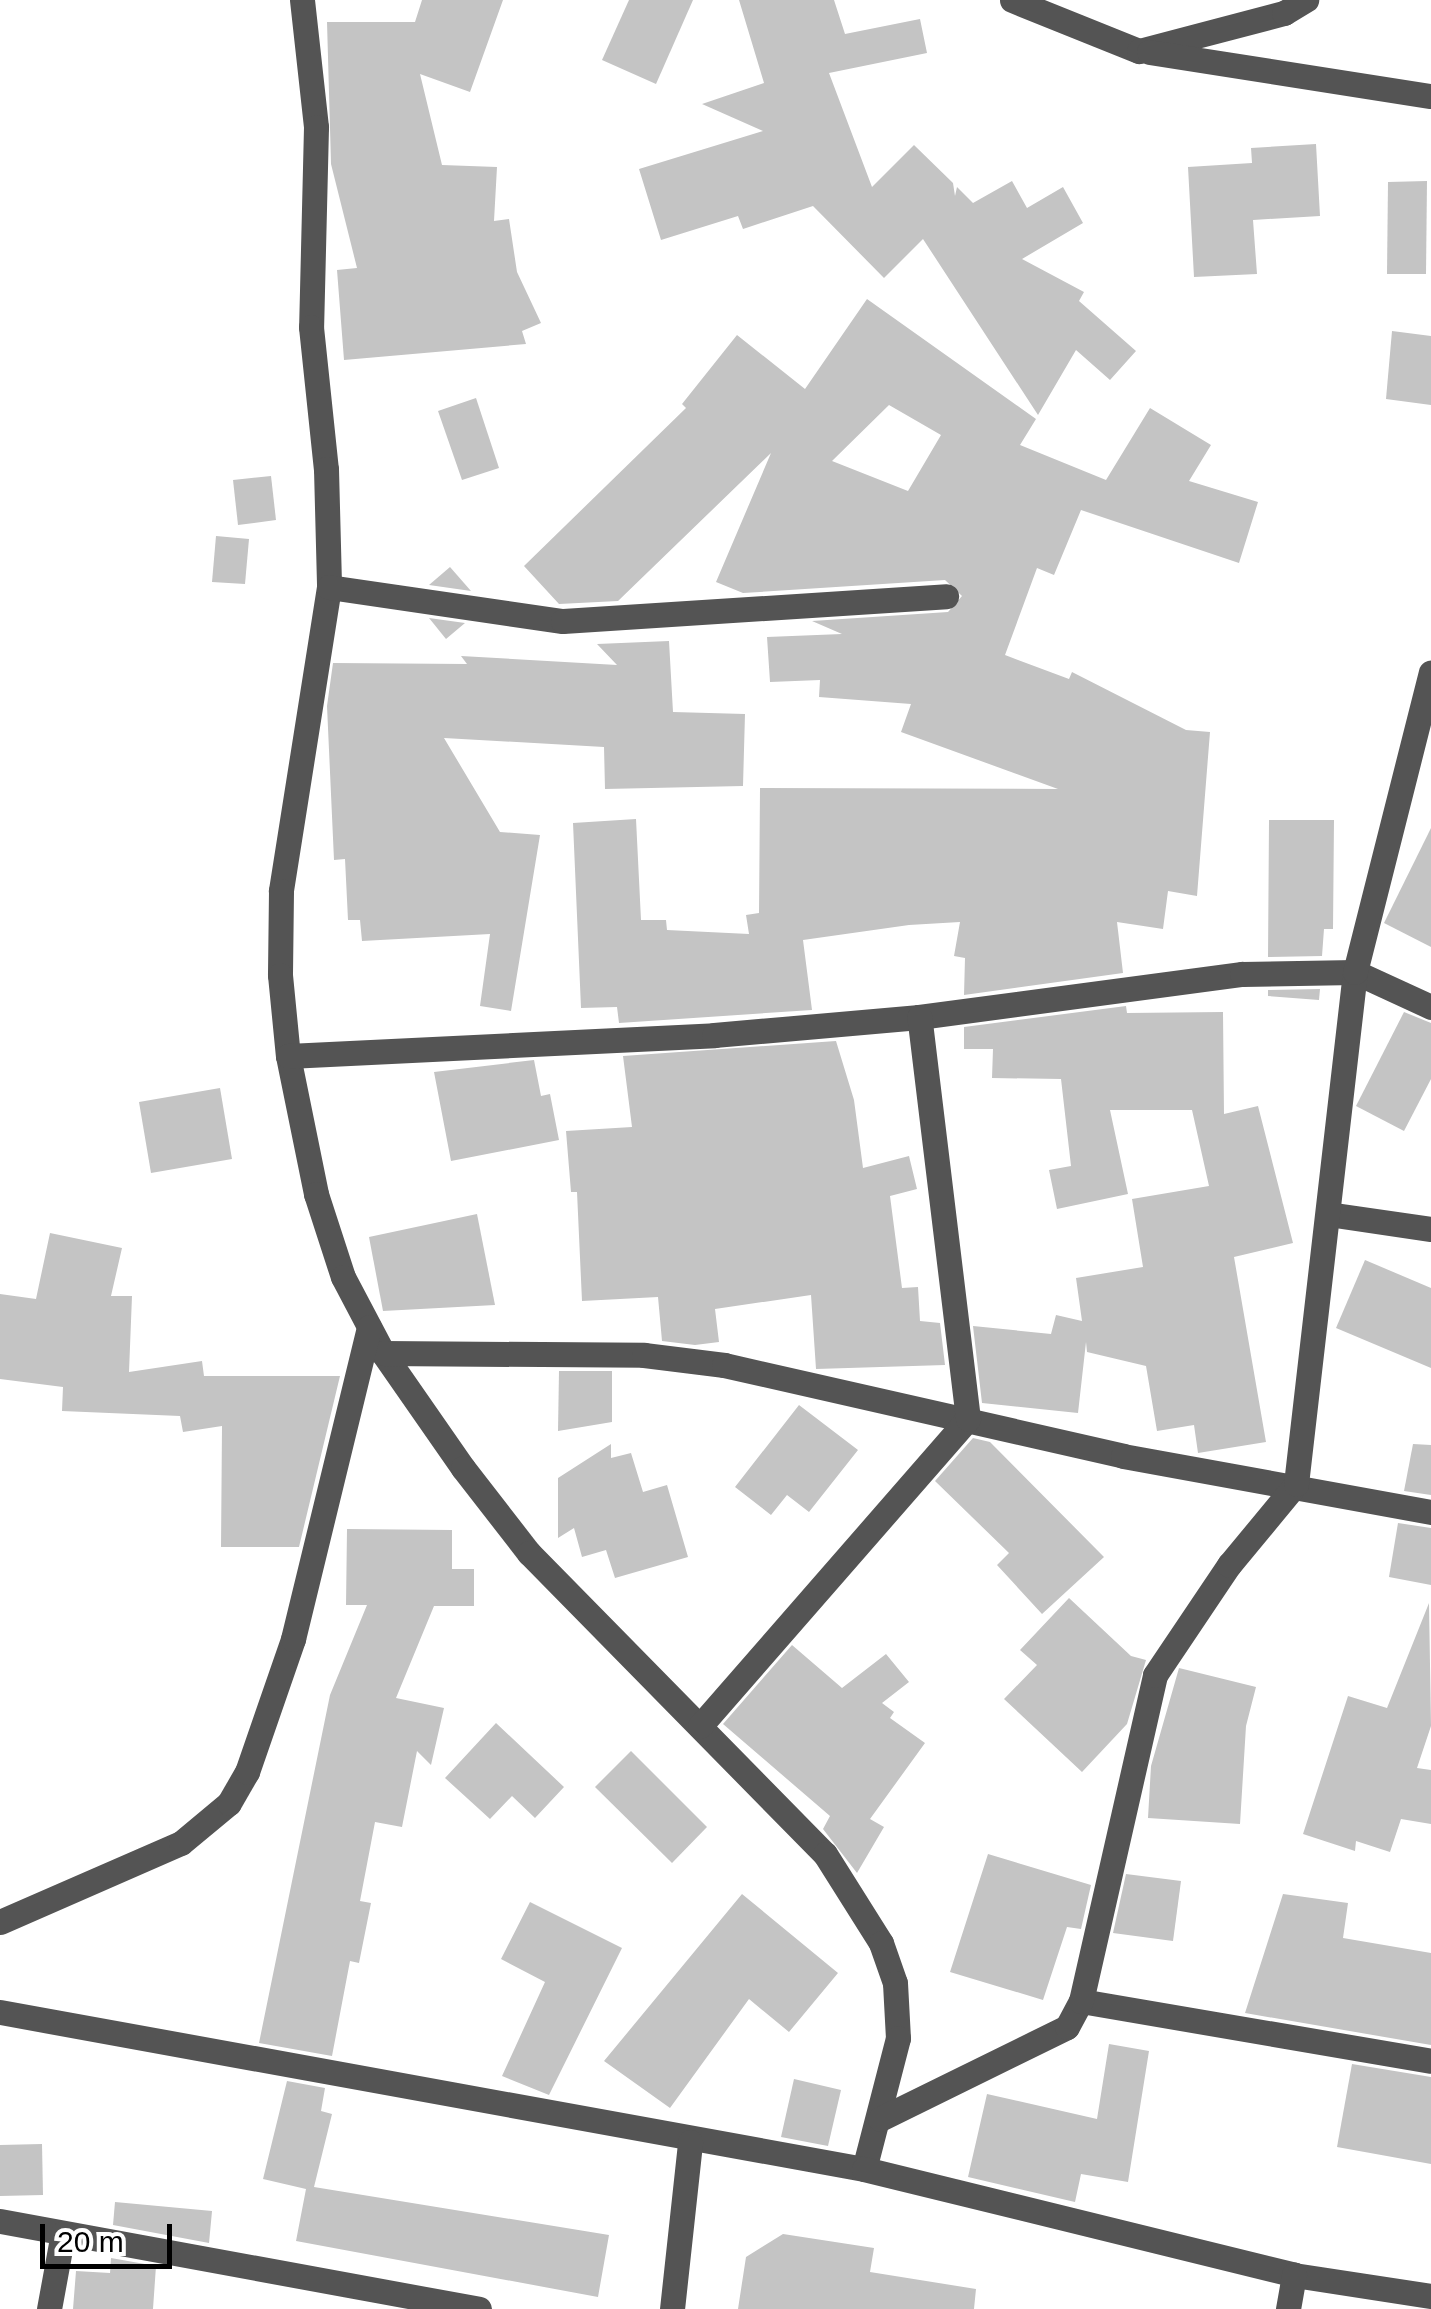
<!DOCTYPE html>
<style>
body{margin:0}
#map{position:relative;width:1431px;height:2309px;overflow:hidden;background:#fff;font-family:Helvetica,sans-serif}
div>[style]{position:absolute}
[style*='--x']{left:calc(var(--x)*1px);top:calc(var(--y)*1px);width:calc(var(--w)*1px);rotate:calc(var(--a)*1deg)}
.building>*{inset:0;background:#c4c4c4}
.minor>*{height:25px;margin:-12.5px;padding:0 12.5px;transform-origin:12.5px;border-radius:12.5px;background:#545454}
span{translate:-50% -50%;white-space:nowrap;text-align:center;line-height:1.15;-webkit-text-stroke:10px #fff;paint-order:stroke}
.scale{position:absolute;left:40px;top:2224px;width:132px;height:45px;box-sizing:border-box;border:5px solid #000;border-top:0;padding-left:12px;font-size:30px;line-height:35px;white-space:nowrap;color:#000;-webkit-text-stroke:8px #fff;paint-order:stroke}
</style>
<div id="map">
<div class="building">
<i style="clip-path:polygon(422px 0,503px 0,470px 92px,420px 74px,442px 165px,497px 167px,494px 221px,509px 219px,517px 272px,541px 323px,522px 331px,526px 344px,344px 360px,337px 270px,357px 268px,331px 164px,327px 22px,415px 22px)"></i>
<i style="clip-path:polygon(629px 0,693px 0,656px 84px,602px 60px)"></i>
<i style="clip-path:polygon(739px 0,834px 0,845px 34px,920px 19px,927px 53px,829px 73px,872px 187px,914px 145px,953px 183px,955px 196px,957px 187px,973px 203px,1012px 181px,1027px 208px,1063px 187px,1083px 223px,1022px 259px,1084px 292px,1079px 301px,1136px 351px,1110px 380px,1076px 350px,1038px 415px,923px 239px,884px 278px,813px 206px,743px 229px,738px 216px,661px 240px,639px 169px,763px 131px,702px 104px,764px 83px)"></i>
<i style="clip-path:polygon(1316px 144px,1320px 216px,1253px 220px,1257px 274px,1194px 277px,1188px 167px,1252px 163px,1251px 148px)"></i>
<i style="clip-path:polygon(1427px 181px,1426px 274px,1387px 274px,1388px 182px)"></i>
<i style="clip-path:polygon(evenodd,867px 299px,1036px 419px,1020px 445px,1106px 480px,1150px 408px,1211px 445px,1189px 481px,1258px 502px,1239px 563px,1081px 510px,1054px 575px,1037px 568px,1005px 655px,1069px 679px,1072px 672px,1186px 730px,1210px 732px,1197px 896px,1168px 891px,1163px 929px,1117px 922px,1123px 973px,964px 995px,965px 958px,954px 956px,960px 922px,909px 925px,803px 940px,812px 1010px,619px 1023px,617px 1007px,581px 1008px,573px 823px,636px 819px,641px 920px,666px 920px,667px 930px,749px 934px,746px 915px,759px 913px,760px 788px,1058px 789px,901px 732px,911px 704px,819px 697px,820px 680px,770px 682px,767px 637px,842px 634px,812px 621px,948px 612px,962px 596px,945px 580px,743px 593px,716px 582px,771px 453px,618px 601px,559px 604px,524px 566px,686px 408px,682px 404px,737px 335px,805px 389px,867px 299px,889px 405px,941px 435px,908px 491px,832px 461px,889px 405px)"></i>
<i style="clip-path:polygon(1392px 331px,1431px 336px,1431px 405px,1386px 399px)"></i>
<i style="clip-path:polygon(476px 398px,499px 468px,462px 480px,438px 411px)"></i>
<i style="clip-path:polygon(271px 476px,276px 520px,238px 525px,233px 480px)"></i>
<i style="clip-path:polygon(216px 536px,249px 539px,245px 584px,212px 582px)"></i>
<i style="clip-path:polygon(450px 567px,471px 591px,429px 585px)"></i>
<i style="clip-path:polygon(429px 618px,465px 623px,446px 639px)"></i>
<i style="clip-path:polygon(669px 641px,673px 712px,745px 714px,743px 786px,605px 789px,604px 747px,444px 738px,500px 832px,540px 835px,511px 1011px,480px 1006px,490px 934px,362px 941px,360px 920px,348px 920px,345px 859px,334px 860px,327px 706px,333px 663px,467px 664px,461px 656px,617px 665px,597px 644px)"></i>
<i style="clip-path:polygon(1269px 820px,1334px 820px,1333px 929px,1324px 929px,1322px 956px,1268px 957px)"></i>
<i style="clip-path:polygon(1431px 828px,1431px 947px,1384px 923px)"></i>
<i style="clip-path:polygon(1320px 989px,1319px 1000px,1268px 996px,1268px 990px)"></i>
<i style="clip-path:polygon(1126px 1006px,1127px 1013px,1223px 1012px,1224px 1114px,1258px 1106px,1293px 1243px,1234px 1257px,1266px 1442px,1198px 1453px,1194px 1425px,1157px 1431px,1146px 1366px,1087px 1352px,1086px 1342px,1078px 1413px,982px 1403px,973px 1326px,1051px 1334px,1056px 1315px,1082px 1321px,1076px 1278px,1143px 1267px,1132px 1199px,1209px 1186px,1192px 1110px,1110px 1110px,1128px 1194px,1057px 1209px,1049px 1170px,1071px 1166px,1061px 1079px,992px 1078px,993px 1049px,964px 1049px,964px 1027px)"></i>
<i style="clip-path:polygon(1404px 1012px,1431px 1023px,1431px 1079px,1404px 1131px,1356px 1106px)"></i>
<i style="clip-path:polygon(836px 1041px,854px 1100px,863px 1168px,909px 1156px,917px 1189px,890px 1196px,902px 1288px,918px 1287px,920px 1321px,940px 1323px,945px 1365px,816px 1369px,811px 1295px,715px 1309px,719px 1342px,695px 1345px,662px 1341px,658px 1297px,582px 1301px,577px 1192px,571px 1192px,566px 1131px,632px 1127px,623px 1056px)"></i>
<i style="clip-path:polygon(534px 1060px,541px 1096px,550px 1094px,559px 1140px,451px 1161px,434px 1072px)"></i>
<i style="clip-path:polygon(220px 1088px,232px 1159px,151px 1173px,139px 1102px)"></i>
<i style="clip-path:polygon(477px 1214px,495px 1305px,383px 1311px,369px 1237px)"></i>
<i style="clip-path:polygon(50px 1233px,122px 1248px,111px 1296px,132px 1296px,129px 1372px,202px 1361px,204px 1376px,340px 1376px,299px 1547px,221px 1547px,222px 1426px,183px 1432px,180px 1416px,62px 1411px,63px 1387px,0 1379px,0 1294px,36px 1299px)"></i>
<i style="clip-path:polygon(1365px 1260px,1431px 1288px,1431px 1368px,1336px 1328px)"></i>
<i style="clip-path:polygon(559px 1371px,612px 1371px,612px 1422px,558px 1431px)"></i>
<i style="clip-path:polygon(799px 1405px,858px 1450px,809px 1512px,787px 1495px,771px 1515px,735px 1487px)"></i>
<i style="clip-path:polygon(973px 1438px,990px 1442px,1104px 1557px,1042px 1614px,997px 1565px,1009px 1553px,935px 1481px)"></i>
<i style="clip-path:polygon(611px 1444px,611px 1458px,631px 1453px,643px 1492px,667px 1485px,688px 1557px,615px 1578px,606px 1550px,582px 1557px,574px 1528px,558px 1538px,558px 1478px)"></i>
<i style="clip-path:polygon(1413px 1444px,1431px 1445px,1431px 1495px,1404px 1491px)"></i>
<i style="clip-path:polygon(1398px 1523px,1431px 1528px,1431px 1585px,1389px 1577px)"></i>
<i style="clip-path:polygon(347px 1529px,452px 1530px,452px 1569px,474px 1569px,474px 1606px,434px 1606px,396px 1698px,444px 1708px,431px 1765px,417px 1751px,402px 1827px,375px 1822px,360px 1901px,371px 1903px,359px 1963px,350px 1961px,332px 2056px,259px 2043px,330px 1695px,367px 1605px,346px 1605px)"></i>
<i style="clip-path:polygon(1069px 1598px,1131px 1656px,1146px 1660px,1127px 1724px,1082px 1772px,1004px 1699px,1037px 1665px,1020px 1650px)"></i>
<i style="clip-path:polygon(1429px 1603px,1431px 1726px,1417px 1768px,1431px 1770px,1431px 1824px,1401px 1819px,1390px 1852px,1356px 1841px,1355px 1851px,1303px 1834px,1348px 1696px,1387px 1708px)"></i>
<i style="clip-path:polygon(792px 1645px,842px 1688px,886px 1654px,909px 1682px,882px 1703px,894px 1712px,890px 1718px,925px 1743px,870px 1819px,884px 1827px,857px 1873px,823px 1829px,830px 1816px,723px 1724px)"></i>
<i style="clip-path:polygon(1179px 1668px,1256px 1687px,1246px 1726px,1240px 1824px,1148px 1818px,1151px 1766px)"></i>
<i style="clip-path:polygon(496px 1723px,564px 1787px,535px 1818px,512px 1796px,490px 1819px,445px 1778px)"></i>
<i style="clip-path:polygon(631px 1751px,707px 1827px,672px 1863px,595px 1787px)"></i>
<i style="clip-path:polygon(988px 1854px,1091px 1885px,1081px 1929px,1067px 1927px,1043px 2000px,950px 1972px)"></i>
<i style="clip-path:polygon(1126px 1874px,1181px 1881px,1173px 1941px,1113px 1933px)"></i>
<i style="clip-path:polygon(742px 1894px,838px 1973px,789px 2032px,749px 1999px,670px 2108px,604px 2061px)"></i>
<i style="clip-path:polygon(1283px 1894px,1348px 1903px,1343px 1938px,1431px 1953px,1431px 2045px,1245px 2013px)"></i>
<i style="clip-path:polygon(530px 1902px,622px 1948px,549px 2095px,502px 2076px,545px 1982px,501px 1959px)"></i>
<i style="clip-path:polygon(1109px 2044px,1149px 2051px,1128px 2182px,1081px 2174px,1075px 2202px,968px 2177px,987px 2094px,1097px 2119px)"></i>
<i style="clip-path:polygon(1352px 2064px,1431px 2077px,1431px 2164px,1337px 2147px)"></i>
<i style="clip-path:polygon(794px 2079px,841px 2090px,828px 2146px,781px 2137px)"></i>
<i style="clip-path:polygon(287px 2081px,325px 2088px,321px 2111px,332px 2114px,314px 2187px,609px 2235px,598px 2297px,296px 2241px,306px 2189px,263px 2179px)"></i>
<i style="clip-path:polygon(42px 2144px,43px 2195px,0 2196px,0 2145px)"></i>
<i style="clip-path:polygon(115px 2202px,212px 2211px,209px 2243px,113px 2225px)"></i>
<i style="clip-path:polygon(783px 2234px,874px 2248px,870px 2272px,976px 2289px,974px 2309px,738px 2309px,746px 2257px)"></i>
<i style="clip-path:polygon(111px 2258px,156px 2266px,153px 2309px,73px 2309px,76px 2271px,110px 2273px)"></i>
</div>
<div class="minor">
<i style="--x:302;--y:0;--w:128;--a:83.7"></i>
<i style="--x:316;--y:127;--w:200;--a:91.4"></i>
<i style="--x:311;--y:327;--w:143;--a:84"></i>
<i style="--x:326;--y:469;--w:118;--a:88.5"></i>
<i style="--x:329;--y:587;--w:308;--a:99"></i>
<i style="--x:281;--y:891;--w:84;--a:90.7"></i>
<i style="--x:280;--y:975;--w:81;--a:84.4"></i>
<i style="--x:288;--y:1056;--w:141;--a:78.5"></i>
<i style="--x:316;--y:1194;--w:87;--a:72"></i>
<i style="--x:343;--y:1277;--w:86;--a:62.2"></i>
<i style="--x:383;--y:1353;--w:140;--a:55.2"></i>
<i style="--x:463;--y:1468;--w:108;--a:52.2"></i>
<i style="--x:529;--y:1553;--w:422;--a:45.5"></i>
<i style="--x:825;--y:1854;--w:105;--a:57.8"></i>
<i style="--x:881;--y:1943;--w:42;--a:70.7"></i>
<i style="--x:895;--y:1983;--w:55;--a:86.9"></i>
<i style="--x:898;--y:2038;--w:135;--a:104.5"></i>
<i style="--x:1012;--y:0;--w:137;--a:21.9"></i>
<i style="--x:1139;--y:51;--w:150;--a:-14.7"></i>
<i style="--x:1284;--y:13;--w:26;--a:-31"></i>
<i style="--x:1149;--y:52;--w:285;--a:8.9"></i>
<i style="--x:329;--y:587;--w:236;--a:8.3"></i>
<i style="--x:563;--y:621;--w:384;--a:-3.7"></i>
<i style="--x:288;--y:1056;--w:427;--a:-2.8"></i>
<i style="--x:714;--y:1035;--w:206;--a:-5"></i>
<i style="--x:919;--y:1017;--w:326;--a:-7.6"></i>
<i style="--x:1242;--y:974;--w:113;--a:-1"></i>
<i style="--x:1355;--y:972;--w:84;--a:24.7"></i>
<i style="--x:1328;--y:1214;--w:104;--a:8.3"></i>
<i style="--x:383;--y:1353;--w:261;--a:0.4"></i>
<i style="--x:644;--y:1355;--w:81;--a:7.1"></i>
<i style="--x:724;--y:1365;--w:409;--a:12.8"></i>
<i style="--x:1123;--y:1456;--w:313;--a:10.3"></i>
<i style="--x:700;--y:1726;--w:408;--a:-48.9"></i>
<i style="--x:968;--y:1419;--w:405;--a:-96.9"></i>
<i style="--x:0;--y:1922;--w:197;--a:-23.6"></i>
<i style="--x:181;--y:1843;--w:62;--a:-39.8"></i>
<i style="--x:229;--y:1803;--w:36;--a:-60"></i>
<i style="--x:247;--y:1772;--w:141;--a:-70.9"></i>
<i style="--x:293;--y:1639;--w:321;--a:-76.3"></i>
<i style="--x:1081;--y:2001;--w:355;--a:9.7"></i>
<i style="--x:0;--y:2012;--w:878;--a:10.3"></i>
<i style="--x:864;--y:2169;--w:443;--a:13.8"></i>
<i style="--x:1294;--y:2275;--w:139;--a:8.7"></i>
<i style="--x:880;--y:2119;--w:208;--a:-26.2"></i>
<i style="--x:1067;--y:2027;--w:30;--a:-62"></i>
<i style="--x:1081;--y:2001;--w:334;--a:-77.2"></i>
<i style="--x:1155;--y:1675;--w:133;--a:-56.1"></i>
<i style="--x:1229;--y:1565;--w:105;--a:-50.4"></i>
<i style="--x:1296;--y:1484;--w:515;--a:-83.43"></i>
<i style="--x:1355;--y:972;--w:309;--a:-75.8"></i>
<i style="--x:0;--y:2221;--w:487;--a:10.4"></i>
<i style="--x:49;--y:2309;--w:77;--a:-79.6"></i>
<i style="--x:672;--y:2309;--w:168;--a:-83.8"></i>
<i style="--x:1288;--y:2309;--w:35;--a:-80"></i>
</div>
<div class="scale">20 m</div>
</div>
